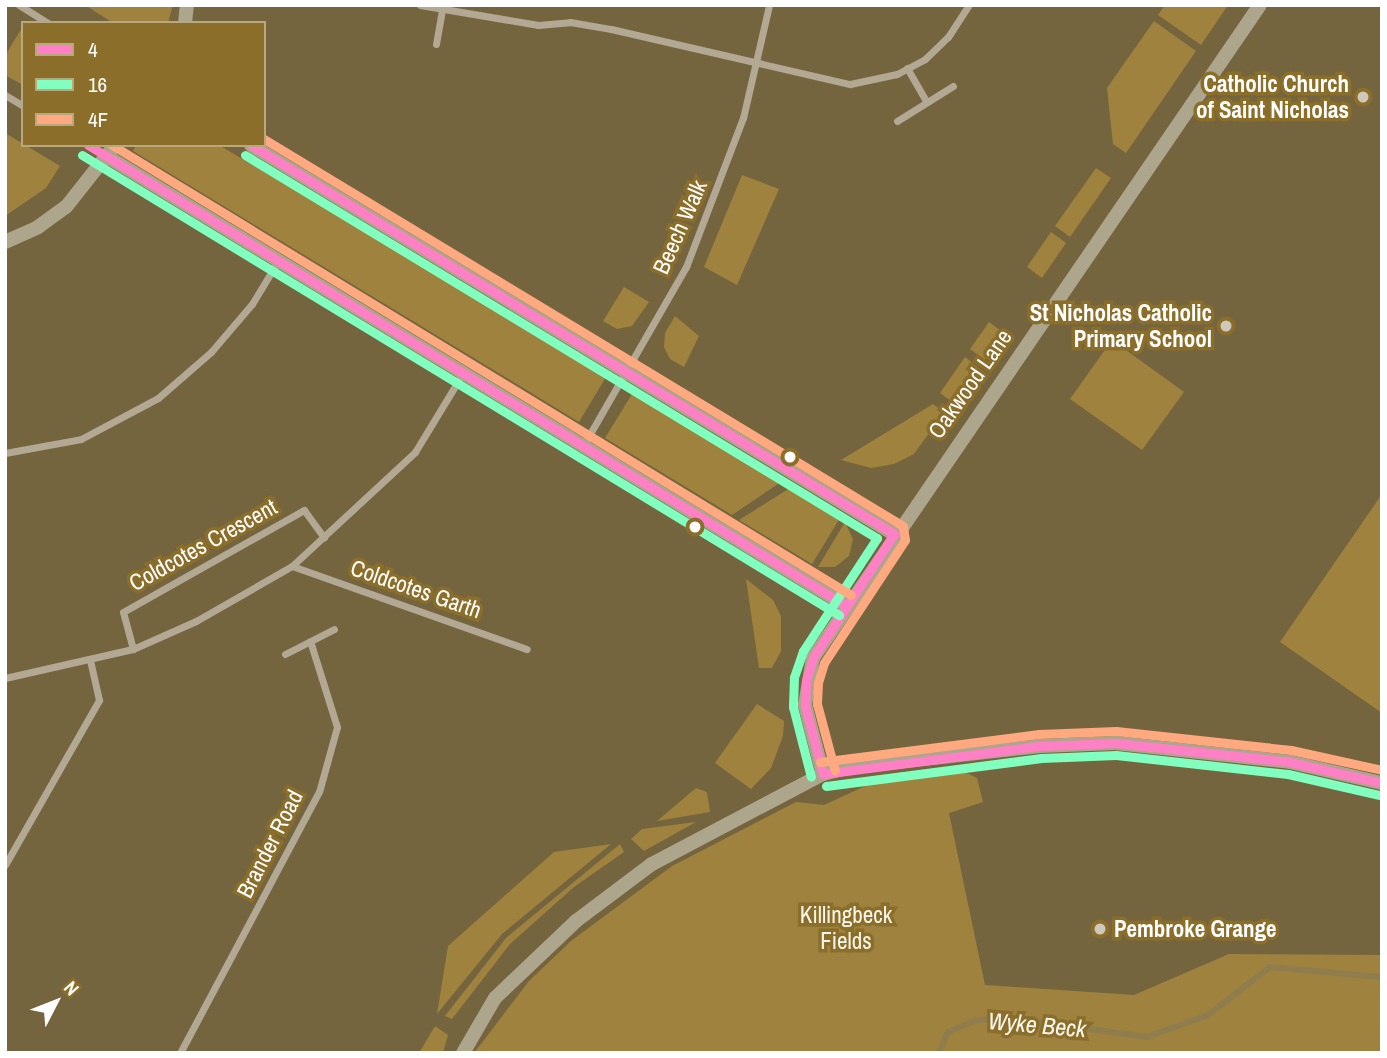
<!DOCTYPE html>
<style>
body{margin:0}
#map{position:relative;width:1387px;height:1058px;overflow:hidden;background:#74653f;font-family:"Archivo Narrow",sans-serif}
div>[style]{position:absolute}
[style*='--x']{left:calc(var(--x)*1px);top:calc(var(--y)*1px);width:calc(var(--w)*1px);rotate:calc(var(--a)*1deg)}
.green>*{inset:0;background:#9f823e}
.stream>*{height:6px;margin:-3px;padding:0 3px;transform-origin:3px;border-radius:3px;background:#8f7d4e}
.street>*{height:7px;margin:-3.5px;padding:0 3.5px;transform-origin:3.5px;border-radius:3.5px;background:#b2a893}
.secondary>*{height:14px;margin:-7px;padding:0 7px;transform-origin:7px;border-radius:7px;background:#aea58d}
.bus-1>*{height:9px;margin:-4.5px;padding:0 4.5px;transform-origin:4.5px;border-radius:4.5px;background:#ff80c5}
.bus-2>*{height:9px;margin:-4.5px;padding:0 4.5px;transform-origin:4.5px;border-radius:4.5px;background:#80ffbe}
.bus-3>*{height:9px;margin:-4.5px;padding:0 4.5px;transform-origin:4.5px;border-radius:4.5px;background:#ffa980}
.dots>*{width:19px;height:19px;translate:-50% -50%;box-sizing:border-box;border:4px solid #8a6e29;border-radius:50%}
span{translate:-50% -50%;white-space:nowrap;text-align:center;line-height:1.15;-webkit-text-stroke:7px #8a6e29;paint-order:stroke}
.poi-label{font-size:23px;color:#fff;font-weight:700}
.right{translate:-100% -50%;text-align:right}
.left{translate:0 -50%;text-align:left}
.street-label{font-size:23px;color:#fff}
.park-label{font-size:23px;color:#fbf7ed}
.water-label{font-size:24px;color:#fbf8f0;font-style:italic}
.frame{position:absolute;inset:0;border:7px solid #fff;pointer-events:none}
.legend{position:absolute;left:21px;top:21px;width:245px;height:126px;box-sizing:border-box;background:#8a6e29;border:2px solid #b9a87f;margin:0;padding:9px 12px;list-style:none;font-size:21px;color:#fff}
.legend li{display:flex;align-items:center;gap:14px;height:35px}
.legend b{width:35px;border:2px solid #b9a87f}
.north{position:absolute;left:21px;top:967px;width:70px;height:70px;-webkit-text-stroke:5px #8a6e29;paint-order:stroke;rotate:48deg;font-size:19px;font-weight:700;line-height:28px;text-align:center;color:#fff}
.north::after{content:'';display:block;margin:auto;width:24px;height:32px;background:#fff;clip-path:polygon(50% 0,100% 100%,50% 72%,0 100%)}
</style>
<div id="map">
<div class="green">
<i style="clip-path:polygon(85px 5px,173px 5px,168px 23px,113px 23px)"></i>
<i style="clip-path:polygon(1165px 5px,1228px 5px,1201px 45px,1158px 15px)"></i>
<i style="clip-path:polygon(1154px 21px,1196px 51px,1126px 153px,1113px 144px,1107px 88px)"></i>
<i style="clip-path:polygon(23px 26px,23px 85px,5px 75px,5px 56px)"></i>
<i style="clip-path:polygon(5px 133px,60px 166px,46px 188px,5px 216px)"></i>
<i style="clip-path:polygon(136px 145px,219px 145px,606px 377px,579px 422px,133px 151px)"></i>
<i style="clip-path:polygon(1096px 168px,1111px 178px,1070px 237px,1055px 226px)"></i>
<i style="clip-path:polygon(742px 175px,779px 189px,737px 285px,704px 267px)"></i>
<i style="clip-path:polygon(1051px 232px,1066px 243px,1042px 278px,1027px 267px)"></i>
<i style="clip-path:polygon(624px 287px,649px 302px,632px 326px,617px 329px,603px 321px)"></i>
<i style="clip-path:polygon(675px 316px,699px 336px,684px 367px,670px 359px,664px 347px,665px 333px)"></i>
<i style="clip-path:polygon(989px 322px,1004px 333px,985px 360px,970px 349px)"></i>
<i style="clip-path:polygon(1112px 340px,1184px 392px,1142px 450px,1070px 399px)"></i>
<i style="clip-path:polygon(965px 357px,979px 368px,955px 404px,940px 393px)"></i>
<i style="clip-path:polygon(632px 394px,781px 482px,732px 515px,605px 438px)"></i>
<i style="clip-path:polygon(933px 404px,944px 412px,914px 454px,894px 464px,871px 468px,841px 460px)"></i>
<i style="clip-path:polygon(790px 488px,840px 518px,812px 564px,739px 520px)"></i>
<i style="clip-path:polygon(1382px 494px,1382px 713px,1280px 642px)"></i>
<i style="clip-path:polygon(845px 522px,853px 539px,849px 556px,835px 567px,818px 567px)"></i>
<i style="clip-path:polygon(746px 579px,773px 600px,781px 616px,781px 651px,772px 668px,759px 668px)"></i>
<i style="clip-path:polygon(757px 704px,784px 721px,783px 736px,771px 768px,751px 789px,715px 763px)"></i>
<i style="clip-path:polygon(957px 768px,977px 778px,983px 802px,949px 813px,985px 985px,1134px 995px,1229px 954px,1382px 955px,1382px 1053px,474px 1053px,529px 981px,571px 941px,672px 866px,796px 802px,824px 805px,876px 781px)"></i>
<i style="clip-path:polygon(696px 788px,707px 792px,710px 812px,657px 821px)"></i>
<i style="clip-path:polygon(696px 822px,644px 851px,631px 839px,642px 829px)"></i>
<i style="clip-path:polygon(611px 844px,502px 934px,437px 1014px,448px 946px,554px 852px)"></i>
<i style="clip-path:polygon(620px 844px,624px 852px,574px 887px,510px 944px,452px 1019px,445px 1016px,506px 938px)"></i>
<i style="clip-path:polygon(435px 1026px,448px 1035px,443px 1053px,419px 1053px)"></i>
</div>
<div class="stream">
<i style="--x:939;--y:1053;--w:23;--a:-67"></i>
<i style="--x:948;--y:1032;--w:30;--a:-23"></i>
<i style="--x:976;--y:1020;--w:36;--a:-3"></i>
<i style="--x:1012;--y:1018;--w:136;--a:8"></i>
<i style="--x:1147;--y:1037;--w:65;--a:-19.8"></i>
<i style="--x:1208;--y:1015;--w:78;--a:-37.7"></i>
<i style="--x:1270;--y:967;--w:112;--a:5.1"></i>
</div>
<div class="street">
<i style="--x:19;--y:5;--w:34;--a:32"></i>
<i style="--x:420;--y:5;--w:120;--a:9.6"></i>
<i style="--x:538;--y:25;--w:32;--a:-5"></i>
<i style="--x:570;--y:22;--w:42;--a:9.7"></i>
<i style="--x:611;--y:29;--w:245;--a:13"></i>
<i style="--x:850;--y:84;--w:48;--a:-12"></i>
<i style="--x:897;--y:74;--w:32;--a:-28"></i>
<i style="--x:925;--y:59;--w:32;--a:-44"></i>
<i style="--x:948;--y:37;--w:38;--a:-57"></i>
<i style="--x:436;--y:44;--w:36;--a:-80"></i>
<i style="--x:907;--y:68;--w:39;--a:60"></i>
<i style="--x:5;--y:95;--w:21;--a:31"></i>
<i style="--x:897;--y:121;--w:66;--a:-32"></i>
<i style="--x:88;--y:145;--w:22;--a:32"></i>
<i style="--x:583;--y:446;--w:207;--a:-60.1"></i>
<i style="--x:686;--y:267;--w:160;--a:-69.1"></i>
<i style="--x:743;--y:118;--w:116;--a:-77"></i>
<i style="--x:5;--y:453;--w:77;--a:-10.4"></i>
<i style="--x:81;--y:439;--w:87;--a:-28"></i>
<i style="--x:158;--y:398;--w:70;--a:-41"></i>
<i style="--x:211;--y:352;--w:63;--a:-49.5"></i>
<i style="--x:252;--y:304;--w:50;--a:-58.8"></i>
<i style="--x:292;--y:566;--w:249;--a:19.5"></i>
<i style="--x:133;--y:649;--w:38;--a:-105"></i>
<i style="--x:123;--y:612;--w:208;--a:-29.4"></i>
<i style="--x:304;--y:510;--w:34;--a:54"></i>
<i style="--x:285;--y:654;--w:55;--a:-27"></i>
<i style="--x:5;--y:678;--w:131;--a:-12.8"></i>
<i style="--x:133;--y:649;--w:69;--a:-24"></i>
<i style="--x:196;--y:621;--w:111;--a:-29.8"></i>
<i style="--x:292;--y:566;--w:168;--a:-42.8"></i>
<i style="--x:415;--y:452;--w:92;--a:-58.7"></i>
<i style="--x:5;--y:865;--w:190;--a:-60.3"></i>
<i style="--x:99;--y:700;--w:41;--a:-102.7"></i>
<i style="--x:180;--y:1053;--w:296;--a:-62"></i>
<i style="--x:319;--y:792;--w:67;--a:-74.5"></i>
<i style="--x:337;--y:727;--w:90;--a:-107.4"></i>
</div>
<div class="secondary">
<i style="--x:185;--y:23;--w:18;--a:-84"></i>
<i style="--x:251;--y:145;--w:752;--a:31.17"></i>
<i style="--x:108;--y:157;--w:862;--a:31.29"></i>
<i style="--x:5;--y:242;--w:36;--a:-24"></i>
<i style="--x:38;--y:227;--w:34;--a:-36"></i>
<i style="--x:66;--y:207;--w:79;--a:-51.7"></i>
<i style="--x:823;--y:774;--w:71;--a:-104.6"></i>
<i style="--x:805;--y:705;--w:48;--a:-80.3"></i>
<i style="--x:813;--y:658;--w:791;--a:-55.61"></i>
<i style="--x:463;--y:1053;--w:64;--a:-59.8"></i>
<i style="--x:495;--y:998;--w:112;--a:-43.5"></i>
<i style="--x:576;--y:921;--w:95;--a:-36.9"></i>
<i style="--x:652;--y:864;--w:193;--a:-27.8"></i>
<i style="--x:823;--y:774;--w:29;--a:-14"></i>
<i style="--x:851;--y:767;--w:190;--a:-6.3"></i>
<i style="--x:1040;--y:746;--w:76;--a:-2.3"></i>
<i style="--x:1116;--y:743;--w:175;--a:6.2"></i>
<i style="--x:1290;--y:762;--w:94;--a:12.9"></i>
</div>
<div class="bus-1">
<i style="--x:88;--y:145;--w:886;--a:31.29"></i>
<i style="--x:251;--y:145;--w:752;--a:31.17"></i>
<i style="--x:894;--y:534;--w:148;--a:123.2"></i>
<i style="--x:813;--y:658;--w:24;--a:107"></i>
<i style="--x:806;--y:681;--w:24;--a:92"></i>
<i style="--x:805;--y:705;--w:71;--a:75.4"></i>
<i style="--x:823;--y:774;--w:219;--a:-7.4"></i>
<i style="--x:1040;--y:746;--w:76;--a:-2.3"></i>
<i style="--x:1116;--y:743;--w:175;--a:6.2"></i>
<i style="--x:1290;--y:762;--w:94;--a:12.9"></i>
</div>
<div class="bus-2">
<i style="--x:82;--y:155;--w:886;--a:31.29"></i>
<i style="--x:245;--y:155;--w:739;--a:31.22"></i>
<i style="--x:877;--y:538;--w:135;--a:123.2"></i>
<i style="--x:803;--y:651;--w:28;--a:109"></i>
<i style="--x:794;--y:677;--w:30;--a:92"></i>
<i style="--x:793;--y:707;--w:72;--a:75.6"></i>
<i style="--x:826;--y:786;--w:217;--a:-7.4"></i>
<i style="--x:1041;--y:758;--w:75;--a:-2.3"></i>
<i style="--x:1116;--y:755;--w:173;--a:6.3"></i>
<i style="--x:1288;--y:774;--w:93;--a:13"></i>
</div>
<div class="bus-3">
<i style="--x:264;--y:139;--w:747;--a:31.2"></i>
<i style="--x:903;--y:526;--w:14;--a:82"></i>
<i style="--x:905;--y:540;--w:147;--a:123.4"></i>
<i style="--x:824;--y:663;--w:21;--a:107"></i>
<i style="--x:818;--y:683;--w:21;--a:93"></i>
<i style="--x:817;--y:704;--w:69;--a:75"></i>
<i style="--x:112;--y:145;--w:865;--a:31.34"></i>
<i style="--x:820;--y:762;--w:221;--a:-7.3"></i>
<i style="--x:1039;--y:734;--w:77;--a:-2.2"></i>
<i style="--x:1116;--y:731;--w:176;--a:6.2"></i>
<i style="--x:1291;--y:750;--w:93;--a:12.4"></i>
</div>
<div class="dots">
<i style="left:1363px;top:97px;background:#cec9bc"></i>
<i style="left:1226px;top:326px;background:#cec9bc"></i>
<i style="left:790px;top:457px;background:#fff"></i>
<i style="left:695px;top:527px;background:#fff"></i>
<i style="left:1100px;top:929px;background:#cec9bc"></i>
</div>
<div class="poi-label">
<span class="right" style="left:1349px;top:97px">Catholic Church<br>of Saint Nicholas</span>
<span class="right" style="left:1212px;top:326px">St Nicholas Catholic<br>Primary School</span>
<span class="left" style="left:1114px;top:929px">Pembroke Grange</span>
</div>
<div class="street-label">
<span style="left:680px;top:227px;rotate:-66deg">Beech Walk</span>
<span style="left:970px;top:384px;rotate:-55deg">Oakwood Lane</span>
<span style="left:203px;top:545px;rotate:-29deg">Coldcotes Crescent</span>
<span style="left:416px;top:589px;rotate:19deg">Coldcotes Garth</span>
<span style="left:270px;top:844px;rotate:-63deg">Brander Road</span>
</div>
<div class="park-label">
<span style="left:846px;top:928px">Killingbeck<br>Fields</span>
</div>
<div class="water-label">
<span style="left:1037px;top:1025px;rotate:5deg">Wyke Beck</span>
</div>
<div class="frame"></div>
<ul class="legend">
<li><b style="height:9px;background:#ff80c5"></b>4</li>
<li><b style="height:9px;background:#80ffbe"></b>16</li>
<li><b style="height:9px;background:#ffa980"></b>4F</li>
</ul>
<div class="north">N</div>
</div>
